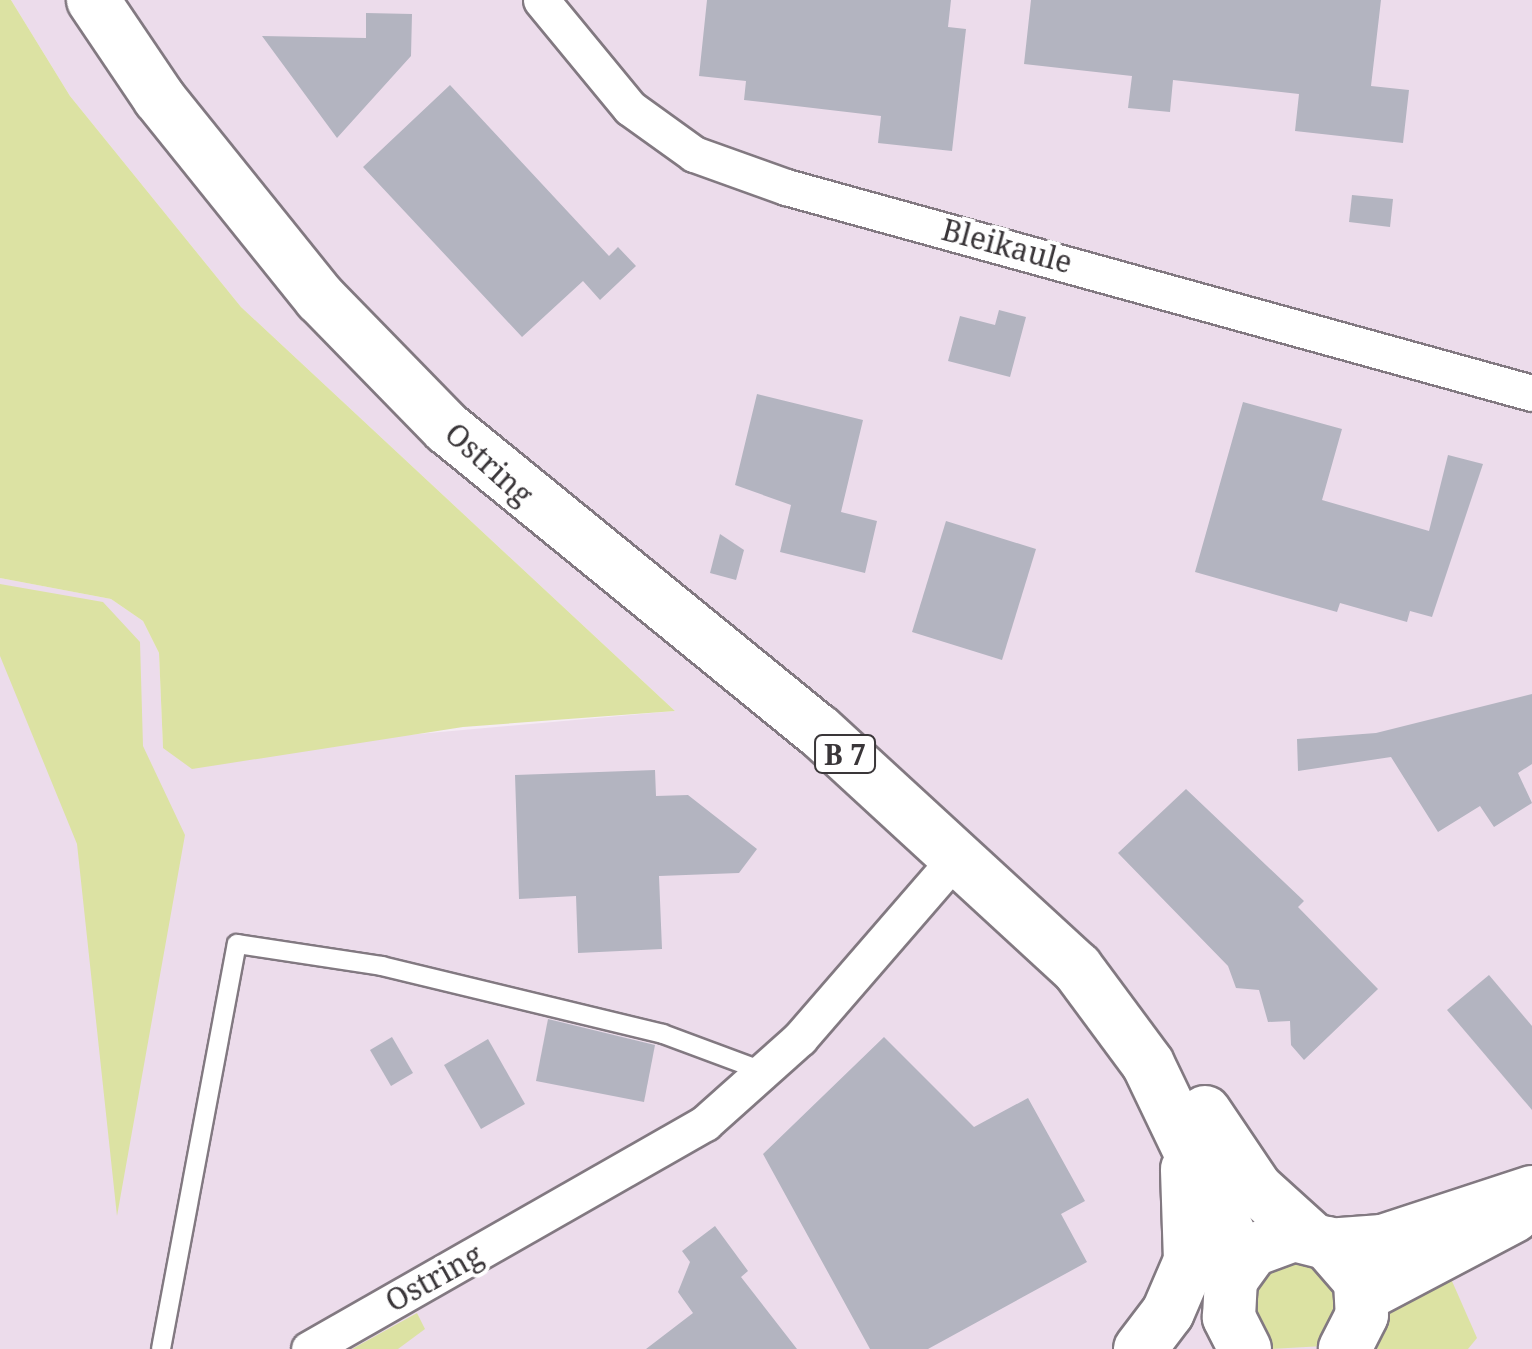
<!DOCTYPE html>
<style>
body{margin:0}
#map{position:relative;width:1532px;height:1349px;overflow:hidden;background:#f5ebf4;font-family:"Noto Serif",serif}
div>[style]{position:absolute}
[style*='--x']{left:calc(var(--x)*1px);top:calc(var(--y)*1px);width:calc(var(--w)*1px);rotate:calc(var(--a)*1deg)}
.built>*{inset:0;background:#ecdceb}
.green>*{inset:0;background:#dce2a3}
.building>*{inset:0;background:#b3b4c0}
.roads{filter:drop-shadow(2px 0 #827981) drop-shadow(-2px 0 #827981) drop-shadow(0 2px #827981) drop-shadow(0 -2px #827981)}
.lane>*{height:18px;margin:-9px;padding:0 9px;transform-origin:9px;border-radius:9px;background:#fff}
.street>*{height:35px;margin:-17.5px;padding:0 17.5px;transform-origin:17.5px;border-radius:17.5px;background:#fff}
.secondary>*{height:48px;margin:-24px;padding:0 24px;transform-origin:24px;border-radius:24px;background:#fff}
.primary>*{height:52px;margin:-26px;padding:0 26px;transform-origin:26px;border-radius:26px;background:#fff}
span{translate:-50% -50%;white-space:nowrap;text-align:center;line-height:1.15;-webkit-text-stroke:8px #fff;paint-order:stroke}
.shield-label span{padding:2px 8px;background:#fff;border:2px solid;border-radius:8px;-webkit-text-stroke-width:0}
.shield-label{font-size:28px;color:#3a3639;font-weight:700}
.street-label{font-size:30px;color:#3a3639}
</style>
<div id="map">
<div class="built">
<i style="clip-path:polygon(11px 0,1532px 0,1532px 1349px,0 1349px,0 578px,111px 599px,143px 621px,159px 653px,163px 748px,352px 740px,675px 711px,241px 307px,70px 96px)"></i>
</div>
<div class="green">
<i style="clip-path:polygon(0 0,11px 0,70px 96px,241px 307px,675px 711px,463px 727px,192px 769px,163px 748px,159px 653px,143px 621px,111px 599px,0 578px)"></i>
<i style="clip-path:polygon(0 584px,103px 602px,140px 642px,143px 746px,185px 835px,117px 1216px,77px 844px,0 656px)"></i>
<i style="clip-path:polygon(1300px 1248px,1348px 1298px,1324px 1346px,1269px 1349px,1243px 1287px)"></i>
<i style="clip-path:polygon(1448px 1272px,1477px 1338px,1468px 1349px,1377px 1349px,1388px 1305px)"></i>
<i style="clip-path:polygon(417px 1313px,425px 1329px,398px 1349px,352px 1349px)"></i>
</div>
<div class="building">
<i style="clip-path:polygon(707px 0,951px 0,948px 27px,966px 29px,952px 151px,878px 143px,881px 116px,744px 100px,746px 81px,699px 76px)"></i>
<i style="clip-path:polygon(1031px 0,1381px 0,1371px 86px,1409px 90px,1403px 143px,1295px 131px,1299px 94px,1173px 80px,1170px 112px,1128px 108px,1132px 76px,1024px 64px)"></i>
<i style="clip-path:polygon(366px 13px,412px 14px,411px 56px,337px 138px,262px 36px,366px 38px)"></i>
<i style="clip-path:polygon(450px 85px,609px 256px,618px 247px,636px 266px,600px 300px,583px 281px,522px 337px,363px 167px)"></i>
<i style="clip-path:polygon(1352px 195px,1393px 199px,1390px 227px,1349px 222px)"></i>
<i style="clip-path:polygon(999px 310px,1026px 317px,1010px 377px,948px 361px,960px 316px,995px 325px)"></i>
<i style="clip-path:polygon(757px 394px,863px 420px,841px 512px,877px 521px,865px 573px,780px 552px,791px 505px,735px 485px)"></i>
<i style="clip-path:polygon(1243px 402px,1342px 429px,1322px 500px,1429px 531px,1448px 455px,1483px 464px,1432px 617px,1410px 611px,1407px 622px,1340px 603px,1337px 612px,1195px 572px)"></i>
<i style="clip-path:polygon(946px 521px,1036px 549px,1002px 660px,912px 632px)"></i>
<i style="clip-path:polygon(720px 534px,744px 550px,736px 580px,710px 573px)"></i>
<i style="clip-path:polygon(1532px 694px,1532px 764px,1518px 773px,1532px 803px,1494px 827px,1480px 806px,1438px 832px,1391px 757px,1298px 771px,1297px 739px,1376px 733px)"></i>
<i style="clip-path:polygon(655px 770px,656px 796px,688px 795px,757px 849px,739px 873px,659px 876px,662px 949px,578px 953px,576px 896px,519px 899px,515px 775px)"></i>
<i style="clip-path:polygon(1186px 789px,1304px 901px,1298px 907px,1378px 989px,1304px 1060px,1291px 1045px,1290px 1021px,1268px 1022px,1259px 990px,1236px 988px,1228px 966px,1118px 853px)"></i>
<i style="clip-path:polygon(1489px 975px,1532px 1026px,1532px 1110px,1447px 1010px)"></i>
<i style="clip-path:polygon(548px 1019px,655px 1045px,644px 1102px,536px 1081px)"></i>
<i style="clip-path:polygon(392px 1037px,413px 1073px,391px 1086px,370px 1050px)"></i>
<i style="clip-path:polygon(884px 1037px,974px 1127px,1028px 1098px,1085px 1201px,1061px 1214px,1087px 1262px,928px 1349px,870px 1349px,763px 1154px)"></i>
<i style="clip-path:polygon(488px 1039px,525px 1104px,481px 1129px,444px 1065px)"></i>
<i style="clip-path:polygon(715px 1226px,748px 1271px,741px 1277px,797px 1349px,646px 1349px,693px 1313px,678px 1292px,690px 1262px,682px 1251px)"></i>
</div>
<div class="roads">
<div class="lane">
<i style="--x:161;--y:1349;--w:412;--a:-79.4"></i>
<i style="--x:237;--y:944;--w:147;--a:8.6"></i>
<i style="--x:382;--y:966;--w:289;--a:13.6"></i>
<i style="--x:663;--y:1034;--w:109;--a:20.4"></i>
</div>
<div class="street">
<i style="--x:541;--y:0;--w:140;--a:50.5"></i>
<i style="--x:630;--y:108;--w:79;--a:35.7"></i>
<i style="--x:694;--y:154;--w:98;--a:19.7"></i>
<i style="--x:786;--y:187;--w:774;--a:15.44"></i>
<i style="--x:309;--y:1349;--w:456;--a:-29.7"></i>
<i style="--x:705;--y:1123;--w:127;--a:-41.8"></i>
<i style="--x:800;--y:1038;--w:245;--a:-49.1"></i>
</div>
<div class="secondary">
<i style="--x:1327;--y:1243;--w:55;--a:-4.2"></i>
<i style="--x:1382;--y:1239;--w:158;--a:-18.1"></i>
<i style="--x:1363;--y:1298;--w:172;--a:-27.8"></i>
</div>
<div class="primary">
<i style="--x:93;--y:0;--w:118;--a:56"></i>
<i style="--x:159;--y:98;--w:257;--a:51.2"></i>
<i style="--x:320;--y:298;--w:182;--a:45.7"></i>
<i style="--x:447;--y:428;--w:480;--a:39.2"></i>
<i style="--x:819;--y:731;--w:350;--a:42.6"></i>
<i style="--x:1077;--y:968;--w:119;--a:53.5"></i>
<i style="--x:1148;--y:1064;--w:217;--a:64.4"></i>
<i style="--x:1205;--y:1112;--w:92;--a:56.1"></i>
<i style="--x:1256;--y:1188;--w:72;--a:42.2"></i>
<i style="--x:1140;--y:1349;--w:46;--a:-52.9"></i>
<i style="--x:1168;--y:1312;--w:56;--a:-66.7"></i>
<i style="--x:1190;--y:1261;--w:92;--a:-91.9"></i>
<i style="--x:1245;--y:1349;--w:36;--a:-117"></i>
<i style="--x:1229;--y:1317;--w:37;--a:-87"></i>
<i style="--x:1231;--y:1280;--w:37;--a:-54"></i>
<i style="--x:1253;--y:1250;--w:44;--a:-20.1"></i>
<i style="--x:1294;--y:1235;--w:34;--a:14"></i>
<i style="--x:1327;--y:1243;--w:50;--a:49"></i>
<i style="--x:1360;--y:1281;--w:34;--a:87"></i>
<i style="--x:1362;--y:1315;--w:38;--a:117"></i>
</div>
</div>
<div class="shield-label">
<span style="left:845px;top:754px">B 7</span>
</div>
<div class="street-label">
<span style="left:1007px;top:246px;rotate:15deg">Bleikaule</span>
<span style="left:489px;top:464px;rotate:42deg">Ostring</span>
<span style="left:434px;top:1278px;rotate:-29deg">Ostring</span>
</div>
</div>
